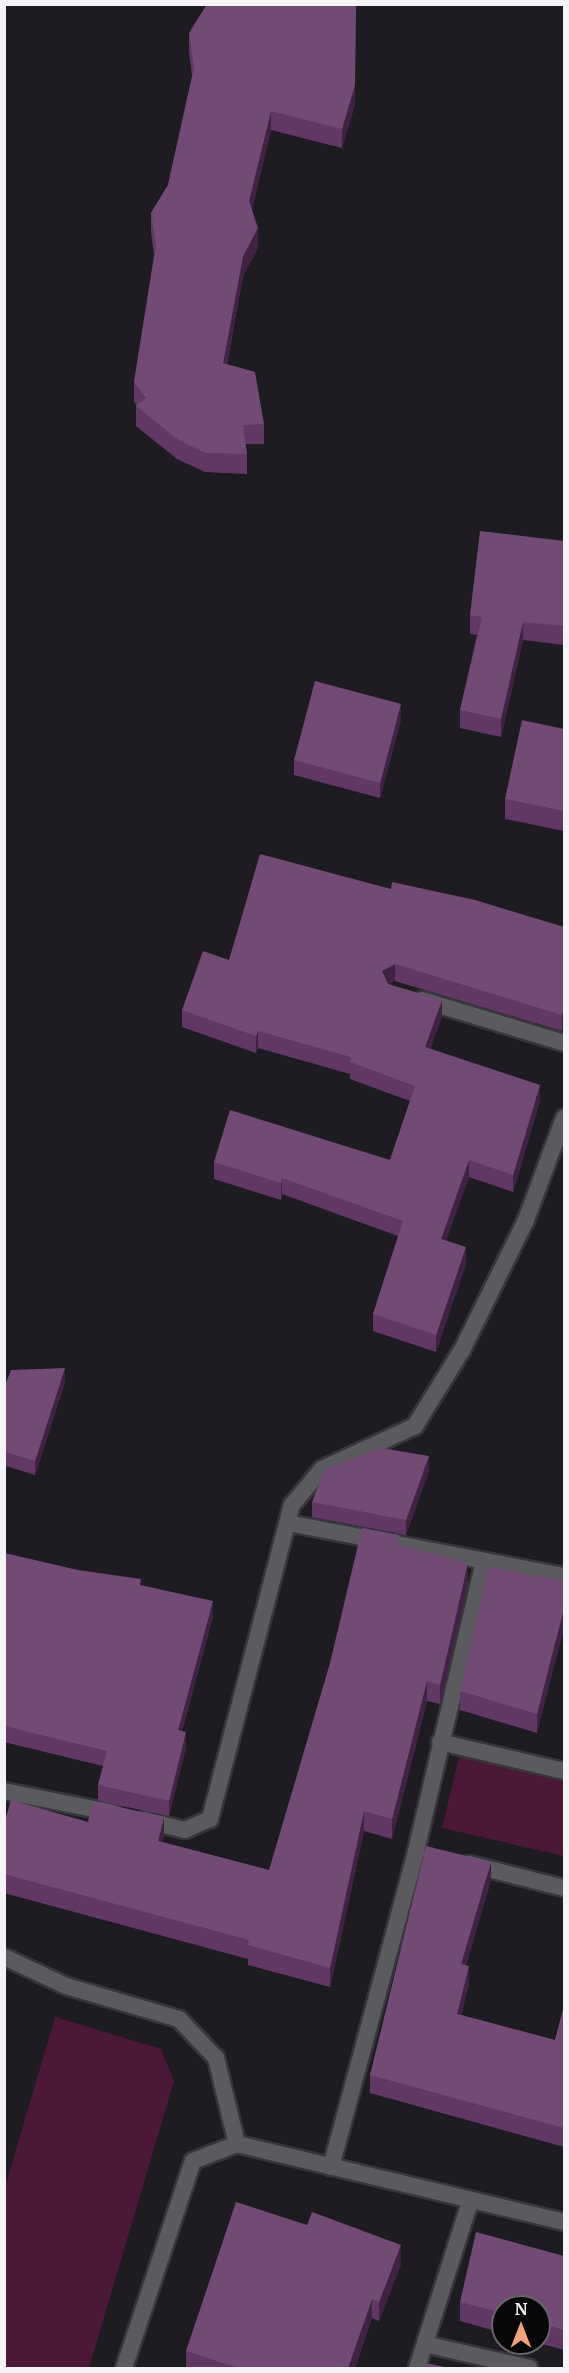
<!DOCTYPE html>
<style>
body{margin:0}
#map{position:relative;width:569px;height:2373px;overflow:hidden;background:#1e1b22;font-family:Merriweather,serif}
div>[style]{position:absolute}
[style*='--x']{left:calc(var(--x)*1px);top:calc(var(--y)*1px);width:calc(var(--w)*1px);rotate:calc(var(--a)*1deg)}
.green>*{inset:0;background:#4b1838}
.roads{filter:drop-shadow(2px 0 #38353c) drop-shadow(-2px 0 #38353c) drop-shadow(0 2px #38353c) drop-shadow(0 -2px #38353c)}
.minor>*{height:16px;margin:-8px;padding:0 8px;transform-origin:8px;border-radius:8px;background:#5b5b5f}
.wall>*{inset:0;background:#613764}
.shaded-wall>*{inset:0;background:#402343}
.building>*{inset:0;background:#714b74}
span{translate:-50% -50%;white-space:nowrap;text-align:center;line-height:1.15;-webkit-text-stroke:4.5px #080709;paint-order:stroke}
.frame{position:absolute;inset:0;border:6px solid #f5f3f8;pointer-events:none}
.north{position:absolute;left:491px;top:2295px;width:60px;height:60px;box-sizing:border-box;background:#080709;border:2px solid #676569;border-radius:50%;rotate:0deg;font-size:16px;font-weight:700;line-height:24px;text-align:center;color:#f5f3f8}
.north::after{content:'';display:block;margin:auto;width:21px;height:27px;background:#f0a27a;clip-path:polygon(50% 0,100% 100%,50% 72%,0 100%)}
</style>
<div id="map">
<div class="green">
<i style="clip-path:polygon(460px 1753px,564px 1778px,564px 1856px,442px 1828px)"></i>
<i style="clip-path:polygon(55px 2017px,161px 2049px,174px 2081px,89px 2368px,5px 2368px,5px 2187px)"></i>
</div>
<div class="roads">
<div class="minor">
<i style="--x:422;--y:1000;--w:148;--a:16.8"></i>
<i style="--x:288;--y:1523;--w:281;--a:10.9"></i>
<i style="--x:440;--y:1742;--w:127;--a:13.2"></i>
<i style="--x:4;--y:1791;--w:111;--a:11.4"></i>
<i style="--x:144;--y:1820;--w:42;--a:13.7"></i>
<i style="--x:185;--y:1830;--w:27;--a:-24"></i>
<i style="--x:210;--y:1819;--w:325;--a:-75.4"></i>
<i style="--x:292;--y:1505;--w:47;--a:-50.2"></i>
<i style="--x:322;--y:1469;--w:102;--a:-24.8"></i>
<i style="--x:415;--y:1426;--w:89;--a:-58.3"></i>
<i style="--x:462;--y:1350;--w:145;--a:-63.8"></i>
<i style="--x:526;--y:1220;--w:109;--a:-69.6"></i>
<i style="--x:469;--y:1864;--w:98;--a:14.2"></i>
<i style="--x:4;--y:1957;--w:68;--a:25.1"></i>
<i style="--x:66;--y:1986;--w:118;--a:16.3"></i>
<i style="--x:179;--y:2019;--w:54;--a:46.5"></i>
<i style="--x:216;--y:2058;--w:89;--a:76.3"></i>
<i style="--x:331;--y:2167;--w:327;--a:-74.9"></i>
<i style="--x:416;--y:1851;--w:298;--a:-76.8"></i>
<i style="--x:425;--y:2344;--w:107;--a:13"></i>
<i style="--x:124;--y:2368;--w:218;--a:-71.6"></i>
<i style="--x:193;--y:2161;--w:47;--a:-21.1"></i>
<i style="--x:237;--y:2144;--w:336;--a:13.4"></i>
<i style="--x:417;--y:2368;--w:174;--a:-72.3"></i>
</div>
</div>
<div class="wall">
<i style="clip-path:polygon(189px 33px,355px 104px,342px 148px,271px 130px,252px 209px,258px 248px,243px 276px,227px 364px,264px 424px,264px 444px,245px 444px,247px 454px,247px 474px,205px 472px,177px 459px,136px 426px,136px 406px,137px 406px,134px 402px,134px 382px,154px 255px,151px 232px,151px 213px,168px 185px,192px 76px,189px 53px)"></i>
<i style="clip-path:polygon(564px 541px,564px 645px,523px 640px,501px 737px,460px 728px,460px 710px,477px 635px,470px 634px,470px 615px)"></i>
<i style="clip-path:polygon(401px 719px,380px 798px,294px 775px,294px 760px)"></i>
<i style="clip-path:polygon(564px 729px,564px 831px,505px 819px,505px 799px)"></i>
<i style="clip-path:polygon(391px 889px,564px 927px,562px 1031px,395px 981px,389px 984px,442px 1017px,430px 1049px,540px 1101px,513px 1192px,469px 1177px,446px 1240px,466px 1264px,436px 1352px,373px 1331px,373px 1314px,398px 1236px,282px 1194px,281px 1200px,214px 1179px,214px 1162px,390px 1160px,410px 1101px,350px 1079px,350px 1074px,258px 1048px,256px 1053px,182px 1027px,182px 1010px,229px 960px)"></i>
<i style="clip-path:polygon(65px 1382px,35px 1475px,6px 1466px,4px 1471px,4px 1388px)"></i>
<i style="clip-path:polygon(429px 1471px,406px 1535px,312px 1517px,312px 1502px)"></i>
<i style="clip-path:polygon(399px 1545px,468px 1583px,440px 1704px,427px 1701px,392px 1839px,364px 1831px,330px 1987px,248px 1965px,248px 1959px,4px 1893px,4px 1824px,88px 1822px,164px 1836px,162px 1842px,269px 1870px)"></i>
<i style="clip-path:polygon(4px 1553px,141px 1586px,213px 1616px,182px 1731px,186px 1747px,169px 1816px,98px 1801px,98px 1785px,103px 1766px,4px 1742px)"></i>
<i style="clip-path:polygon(564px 1581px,537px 1733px,460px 1710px,460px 1691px)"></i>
<i style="clip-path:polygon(491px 1880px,466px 1965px,469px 1984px,461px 2015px,555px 2040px,564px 2006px,564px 2147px,370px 2093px,370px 2075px)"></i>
<i style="clip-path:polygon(564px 2256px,564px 2350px,539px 2343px,539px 2307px,503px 2307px,503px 2333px,460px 2321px,460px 2302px)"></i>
<i style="clip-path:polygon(401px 2264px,379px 2321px,372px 2318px,355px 2368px,186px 2368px,186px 2351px)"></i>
</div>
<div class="shaded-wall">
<i style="clip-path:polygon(356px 4px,355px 104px,342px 148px,342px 129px)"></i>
<i style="clip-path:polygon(271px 111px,271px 130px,249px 221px,249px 201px)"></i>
<i style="clip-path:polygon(258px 228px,258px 248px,243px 276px,223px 383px,223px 363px,243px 256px)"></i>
<i style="clip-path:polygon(523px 622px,523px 640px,501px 737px,501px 719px)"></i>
<i style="clip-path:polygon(401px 704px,401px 719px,380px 798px,380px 783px)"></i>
<i style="clip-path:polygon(395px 964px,395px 981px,382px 987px,382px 971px)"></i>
<i style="clip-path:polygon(442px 1000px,442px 1017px,425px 1064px,425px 1047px)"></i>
<i style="clip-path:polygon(564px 1006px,564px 1023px,562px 1031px,562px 1015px)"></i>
<i style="clip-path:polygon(258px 1031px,258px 1048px,256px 1053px,256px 1036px)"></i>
<i style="clip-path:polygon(540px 1085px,540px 1101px,513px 1192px,513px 1175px)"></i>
<i style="clip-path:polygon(469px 1160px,469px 1177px,441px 1255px,441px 1239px)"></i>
<i style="clip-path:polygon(282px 1178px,282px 1194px,281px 1200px,281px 1183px)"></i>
<i style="clip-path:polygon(466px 1247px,466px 1264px,436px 1352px,436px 1335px)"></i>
<i style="clip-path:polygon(65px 1368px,65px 1382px,35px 1475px,35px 1461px)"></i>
<i style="clip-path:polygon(6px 1452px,6px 1466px,4px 1471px,4px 1457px)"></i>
<i style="clip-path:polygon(429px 1456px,429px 1471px,406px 1535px,406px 1520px)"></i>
<i style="clip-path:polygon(468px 1563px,468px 1583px,440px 1704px,440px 1685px)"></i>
<i style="clip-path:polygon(213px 1601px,213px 1616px,178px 1745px,178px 1730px)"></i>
<i style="clip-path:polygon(564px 1609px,564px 1629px,537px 1733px,537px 1714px)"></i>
<i style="clip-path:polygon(427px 1681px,427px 1701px,392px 1839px,392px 1819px)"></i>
<i style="clip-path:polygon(186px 1732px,186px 1747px,169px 1816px,169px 1801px)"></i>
<i style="clip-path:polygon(364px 1811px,364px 1831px,330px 1987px,330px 1968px)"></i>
<i style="clip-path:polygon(164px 1817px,164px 1836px,158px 1860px,158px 1841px)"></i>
<i style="clip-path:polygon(491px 1862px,491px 1880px,461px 1982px,461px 1964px)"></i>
<i style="clip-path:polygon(469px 1966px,469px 1984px,457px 2032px,457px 2014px)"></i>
<i style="clip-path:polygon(401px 2245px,401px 2264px,379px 2321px,379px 2302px)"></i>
<i style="clip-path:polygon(372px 2299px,372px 2318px,355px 2368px,348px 2368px)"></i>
</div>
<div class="building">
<i style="clip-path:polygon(207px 4px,356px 4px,355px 85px,342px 129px,271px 111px,249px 201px,258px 228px,243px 256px,223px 363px,255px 372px,264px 424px,243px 425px,247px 454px,205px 453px,177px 439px,136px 406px,146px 398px,134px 382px,156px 246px,151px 213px,168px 185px,194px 68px,189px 33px)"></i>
<i style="clip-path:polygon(480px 531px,564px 541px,564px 626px,523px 622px,501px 719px,460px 710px,482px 617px,470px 615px)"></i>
<i style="clip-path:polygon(315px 681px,401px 704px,380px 783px,294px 760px)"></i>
<i style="clip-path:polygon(522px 720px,564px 729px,564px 811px,505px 799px)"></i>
<i style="clip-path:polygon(260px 854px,391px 889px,392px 882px,475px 900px,564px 927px,564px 1006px,562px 1015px,395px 964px,382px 971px,388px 984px,442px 1000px,425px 1047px,540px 1085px,513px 1175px,469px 1160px,441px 1239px,466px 1247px,436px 1335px,373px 1314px,403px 1221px,282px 1178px,281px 1183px,214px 1162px,230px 1110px,390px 1160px,415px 1086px,350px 1062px,351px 1057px,258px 1031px,256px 1036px,182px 1010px,203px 951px,229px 960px)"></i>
<i style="clip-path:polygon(65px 1368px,35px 1461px,6px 1452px,4px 1457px,4px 1388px,11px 1370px)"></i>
<i style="clip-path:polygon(381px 1448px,429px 1456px,406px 1520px,312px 1502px,325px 1469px)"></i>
<i style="clip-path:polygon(362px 1528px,399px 1535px,395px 1544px,468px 1563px,440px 1685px,427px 1681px,392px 1819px,364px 1811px,330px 1968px,248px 1945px,249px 1940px,4px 1874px,4px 1824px,11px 1800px,88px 1822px,93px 1801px,164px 1817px,158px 1841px,269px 1870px,330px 1663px)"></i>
<i style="clip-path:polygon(4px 1553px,78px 1570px,141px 1579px,140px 1585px,213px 1601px,178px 1730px,186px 1732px,169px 1801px,98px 1785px,107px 1751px,4px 1726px)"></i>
<i style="clip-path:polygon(489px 1567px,564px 1581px,564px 1609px,537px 1714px,460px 1691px)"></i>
<i style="clip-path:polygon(426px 1846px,491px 1862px,461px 1964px,469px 1966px,457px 2014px,555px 2040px,564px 2006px,564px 2128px,370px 2075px)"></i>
<i style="clip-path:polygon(236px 2202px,307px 2225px,312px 2212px,401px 2245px,379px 2302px,372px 2299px,348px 2368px,239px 2368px,186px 2351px)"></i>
<i style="clip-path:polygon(476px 2232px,564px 2256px,564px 2330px,539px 2323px,539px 2307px,503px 2307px,503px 2313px,460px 2302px)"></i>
<i style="clip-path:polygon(426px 2363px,449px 2368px,425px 2368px)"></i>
</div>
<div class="frame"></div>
<div class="north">N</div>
</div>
